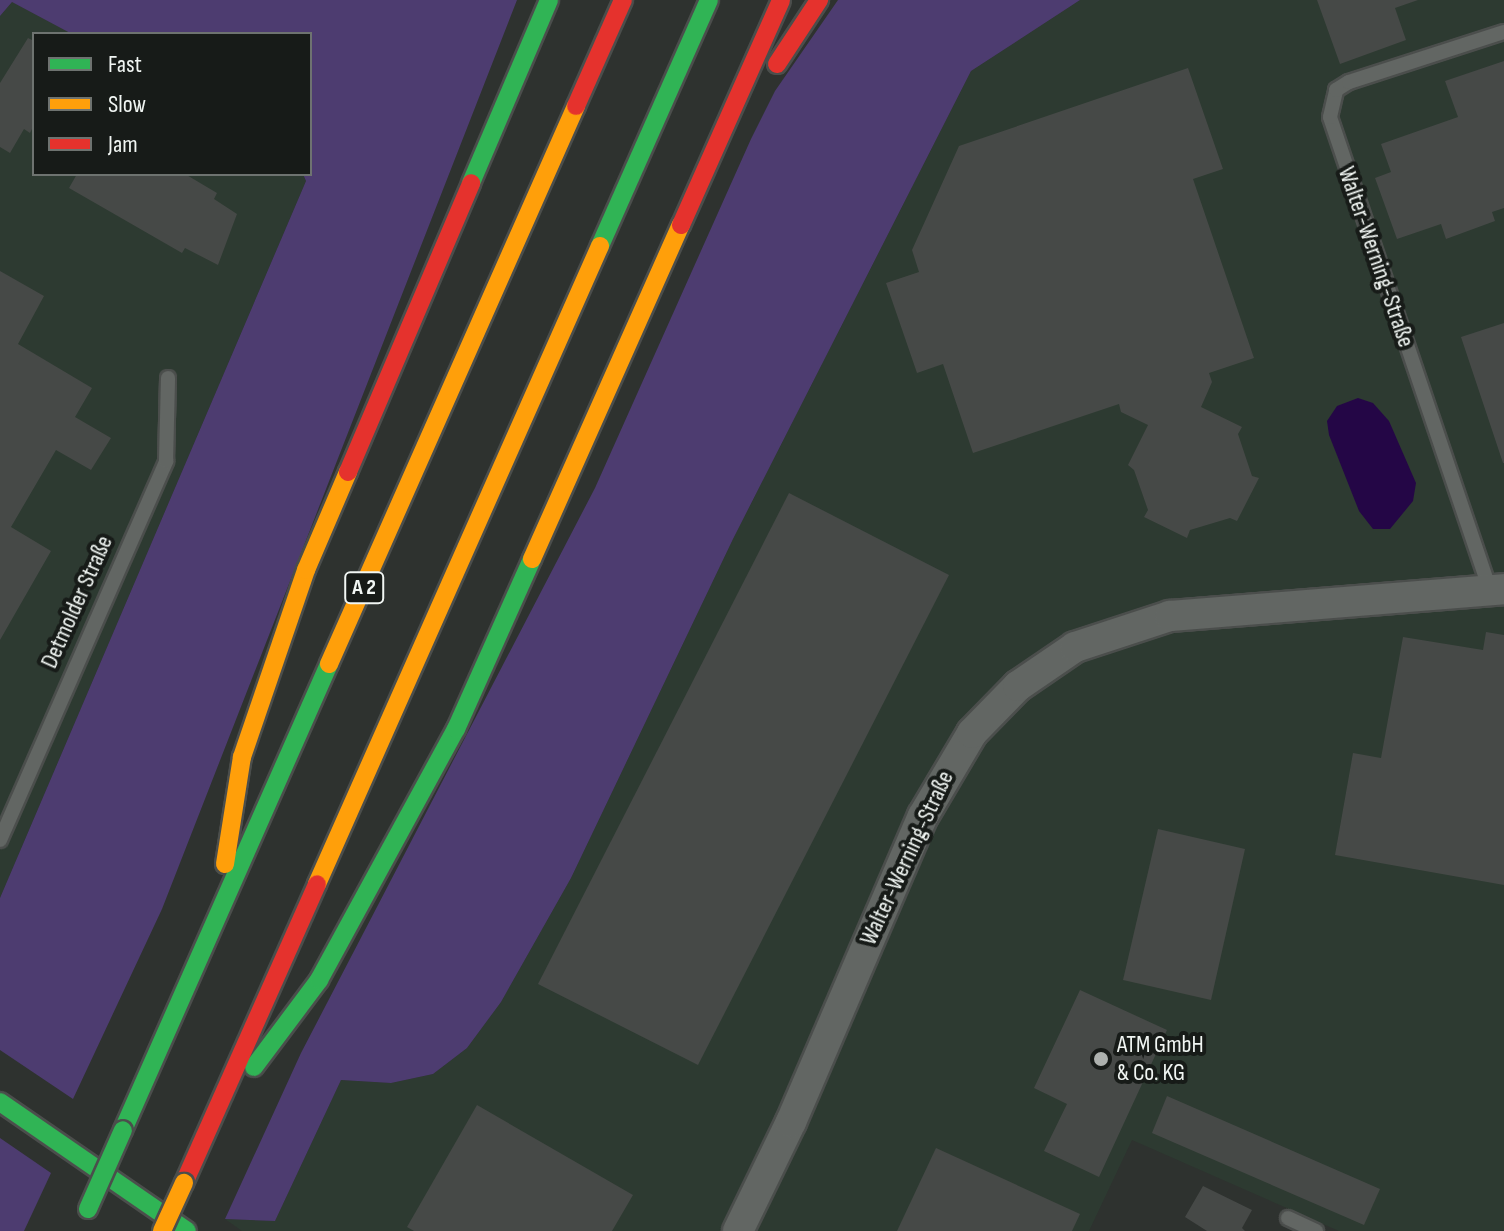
<!DOCTYPE html>
<meta charset="utf-8">
<style>
body{margin:0}
#map{position:relative;width:1504px;height:1231px;overflow:hidden;background:#2e322f;font-family:"Sofia Sans Condensed",sans-serif}
div>[style]{position:absolute}
[style*='--x']{left:calc(var(--x)*1px);top:calc(var(--y)*1px);width:calc(var(--w)*1px);rotate:calc(var(--a)*1deg)}
.built>*{inset:0;background:#2d3a31}
.green>*{inset:0;background:#4d3c70}
.water>*{inset:0;background:#240646}
.building>*{inset:0;background:#464947}
.roads{filter:drop-shadow(2px 0 #4b4e4c) drop-shadow(-2px 0 #4b4e4c) drop-shadow(0 2px #4b4e4c) drop-shadow(0 -2px #4b4e4c)}
.lane>*{height:14px;margin:-7px;padding:0 7px;transform-origin:7px;border-radius:7px;background:#626663}
.street>*{height:30px;margin:-15px;padding:0 15px;transform-origin:15px;border-radius:15px;background:#626663}
.fast>*{height:18px;margin:-9px;padding:0 9px;transform-origin:9px;border-radius:9px;background:#30b455}
.slow>*{height:18px;margin:-9px;padding:0 9px;transform-origin:9px;border-radius:9px;background:#ff9f0a}
.jam>*{height:18px;margin:-9px;padding:0 9px;transform-origin:9px;border-radius:9px;background:#e5322d}
.bridges{filter:drop-shadow(2px 0 #4b4e4c) drop-shadow(-2px 0 #4b4e4c) drop-shadow(0 2px #4b4e4c) drop-shadow(0 -2px #4b4e4c)}
.fast-bridge>*{height:18px;margin:-9px;padding:0 9px;transform-origin:9px;border-radius:9px;background:#30b455}
.slow-bridge>*{height:18px;margin:-9px;padding:0 9px;transform-origin:9px;border-radius:9px;background:#ff9f0a}
.dots>*{width:22px;height:22px;translate:-50% -50%;box-sizing:border-box;border:4px solid #171b18;border-radius:50%}
span{translate:-50% -50%;white-space:nowrap;text-align:center;line-height:1.15;-webkit-text-stroke:8px #171b18;paint-order:stroke}
.shield-label span{padding:2px 6px;background:#171b18;border:2px solid;border-radius:6px;-webkit-text-stroke-width:0}
.shield-label{font-size:22px;color:#f1f6f3;font-weight:700}
.street-label{font-size:24px;color:#f1f6f3}
.poi-label{font-size:24px;color:#f1f6f3}
.left{translate:0 -50%;text-align:left}
.legend{position:absolute;left:32px;top:32px;width:280px;height:144px;box-sizing:border-box;background:#171b18;border:2px solid #6e7370;margin:0;padding:10px 14px;list-style:none;font-size:24px;color:#f1f6f3}
.legend li{display:flex;align-items:center;gap:16px;height:40px}
.legend b{width:40px;border:2px solid #6e7370}
</style>
<div id="map">
<div class="built">
<i style="clip-path:polygon(1080px 0,1504px 0,1504px 1231px,1339px 1231px,1132px 1140px,1089px 1231px,242px 1231px,225px 1219px,275px 1221px,341px 1080px,391px 1083px,433px 1074px,467px 1048px,501px 1002px,571px 878px,733px 539px,971px 71px)"></i>
<i style="clip-path:polygon(12px 2px,72px 34px,34px 34px,34px 174px,303px 174px,306px 181px,0 898px,0 16px)"></i>
</div>
<div class="green">
<i style="clip-path:polygon(0 0,517px 0,162px 909px,73px 1099px,0 1050px,0 898px,306px 181px,303px 174px,310px 174px,310px 34px,72px 34px,12px 2px,0 16px)"></i>
<i style="clip-path:polygon(838px 0,1080px 0,971px 71px,733px 539px,571px 878px,501px 1002px,467px 1048px,433px 1074px,391px 1083px,341px 1080px,275px 1221px,225px 1219px,301px 1053px,595px 488px,751px 139px,775px 91px)"></i>
<i style="clip-path:polygon(0 1138px,51px 1173px,24px 1231px,0 1231px)"></i>
</div>
<div class="water">
<i style="clip-path:polygon(1358px 398px,1373px 403px,1389px 421px,1416px 483px,1413px 501px,1390px 529px,1373px 529px,1359px 511px,1329px 435px,1327px 421px,1337px 406px)"></i>
</div>
<div class="building">
<i style="clip-path:polygon(1317px 0,1418px 0,1395px 8px,1406px 40px,1340px 64px)"></i>
<i style="clip-path:polygon(28px 38px,34px 41px,34px 125px,30px 133px,24px 129px,10px 153px,0 147px,0 83px)"></i>
<i style="clip-path:polygon(1504px 61px,1504px 208px,1492px 212px,1495px 221px,1446px 239px,1441px 224px,1397px 239px,1375px 178px,1391px 172px,1381px 144px,1458px 117px,1445px 81px)"></i>
<i style="clip-path:polygon(1188px 68px,1223px 169px,1193px 179px,1254px 358px,1209px 373px,1212px 382px,1201px 407px,1242px 427px,1238px 434px,1252px 476px,1259px 478px,1237px 521px,1230px 518px,1190px 530px,1187px 538px,1144px 517px,1148px 510px,1134px 470px,1128px 465px,1148px 425px,1121px 412px,1119px 404px,973px 453px,943px 364px,917px 373px,886px 283px,919px 272px,912px 250px,959px 146px)"></i>
<i style="clip-path:polygon(77px 174px,185px 174px,217px 193px,214px 199px,237px 214px,218px 265px,185px 248px,182px 253px,69px 188px)"></i>
<i style="clip-path:polygon(0 271px,44px 296px,18px 344px,92px 388px,75px 417px,111px 438px,91px 470px,56px 450px,11px 527px,51px 551px,0 640px)"></i>
<i style="clip-path:polygon(1504px 323px,1504px 463px,1503px 463px,1461px 337px)"></i>
<i style="clip-path:polygon(789px 493px,949px 575px,698px 1065px,538px 984px)"></i>
<i style="clip-path:polygon(1486px 632px,1504px 635px,1504px 885px,1335px 855px,1353px 753px,1381px 758px,1403px 637px,1483px 650px)"></i>
<i style="clip-path:polygon(1158px 829px,1245px 849px,1211px 1000px,1123px 980px)"></i>
<i style="clip-path:polygon(1080px 990px,1167px 1030px,1099px 1177px,1044px 1151px,1067px 1104px,1034px 1088px)"></i>
<i style="clip-path:polygon(1167px 1096px,1380px 1189px,1364px 1225px,1152px 1133px)"></i>
<i style="clip-path:polygon(477px 1105px,633px 1195px,612px 1231px,414px 1231px,407px 1227px)"></i>
<i style="clip-path:polygon(936px 1148px,1080px 1214px,1072px 1231px,897px 1231px)"></i>
<i style="clip-path:polygon(1203px 1186px,1252px 1210px,1242px 1228px,1245px 1231px,1207px 1231px,1185px 1217px)"></i>
</div>
<div class="roads">
<div class="lane">
<i style="--x:1490;--y:590;--w:499;--a:-108.7"></i>
<i style="--x:1330;--y:117;--w:28;--a:-77"></i>
<i style="--x:1336;--y:90;--w:15;--a:-32"></i>
<i style="--x:1349;--y:82;--w:163;--a:-17.9"></i>
<i style="--x:0;--y:840;--w:414;--a:-66.3"></i>
<i style="--x:166;--y:461;--w:83;--a:-88.6"></i>
<i style="--x:1288;--y:1218;--w:31;--a:25"></i>
</div>
<div class="street">
<i style="--x:738;--y:1231;--w:121;--a:-64.1"></i>
<i style="--x:791;--y:1122;--w:333;--a:-66.7"></i>
<i style="--x:923;--y:816;--w:96;--a:-59.4"></i>
<i style="--x:972;--y:733;--w:66;--a:-45.6"></i>
<i style="--x:1018;--y:686;--w:69;--a:-34.4"></i>
<i style="--x:1075;--y:647;--w:100;--a:-18.1"></i>
<i style="--x:1170;--y:616;--w:335;--a:-4.6"></i>
</div>
<div class="fast">
<i style="--x:471;--y:183;--w:199;--a:-66.9"></i>
<i style="--x:600;--y:246;--w:269;--a:-66.1"></i>
<i style="--x:254;--y:1067;--w:109;--a:-53.2"></i>
<i style="--x:319;--y:980;--w:286;--a:-61.4"></i>
<i style="--x:456;--y:729;--w:186;--a:-65.9"></i>
<i style="--x:0;--y:1102;--w:227;--a:34.6"></i>
<i style="--x:123;--y:1130;--w:510;--a:-66.15"></i>
</div>
<div class="slow">
<i style="--x:532;--y:559;--w:366;--a:-66"></i>
<i style="--x:329;--y:664;--w:610;--a:-66.12"></i>
<i style="--x:225;--y:864;--w:108;--a:-81"></i>
<i style="--x:242;--y:757;--w:198;--a:-71.1"></i>
<i style="--x:306;--y:570;--w:107;--a:-66.8"></i>
<i style="--x:317;--y:884;--w:698;--a:-66.08"></i>
</div>
<div class="jam">
<i style="--x:777;--y:64;--w:77;--a:-56.7"></i>
<i style="--x:576;--y:106;--w:116;--a:-66.1"></i>
<i style="--x:681;--y:225;--w:246;--a:-66"></i>
<i style="--x:348;--y:472;--w:314;--a:-66.9"></i>
<i style="--x:184;--y:1183;--w:327;--a:-66"></i>
</div>
</div>
<div class="bridges">
<div class="fast-bridge">
<i style="--x:88;--y:1209;--w:86;--a:-66.1"></i>
</div>
<div class="slow-bridge">
<i style="--x:162;--y:1231;--w:53;--a:-65.4"></i>
</div>
</div>
<div class="dots">
<i style="left:1101px;top:1059px;background:#adb1ae"></i>
</div>
<div class="shield-label">
<span style="left:364px;top:588px">A 2</span>
</div>
<div class="street-label">
<span style="left:1376px;top:257px;rotate:71deg">Walter-Werning-Straße</span>
<span style="left:77px;top:602px;rotate:-66deg">Detmolder Straße</span>
<span style="left:907px;top:858px;rotate:-65deg">Walter-Werning-Straße</span>
</div>
<div class="poi-label">
<span class="left" style="left:1117px;top:1059px">ATM GmbH<br>&amp; Co. KG</span>
</div>
<ul class="legend">
<li><b style="height:10px;background:#30b455"></b>Fast</li>
<li><b style="height:10px;background:#ff9f0a"></b>Slow</li>
<li><b style="height:10px;background:#e5322d"></b>Jam</li>
</ul>
</div>
